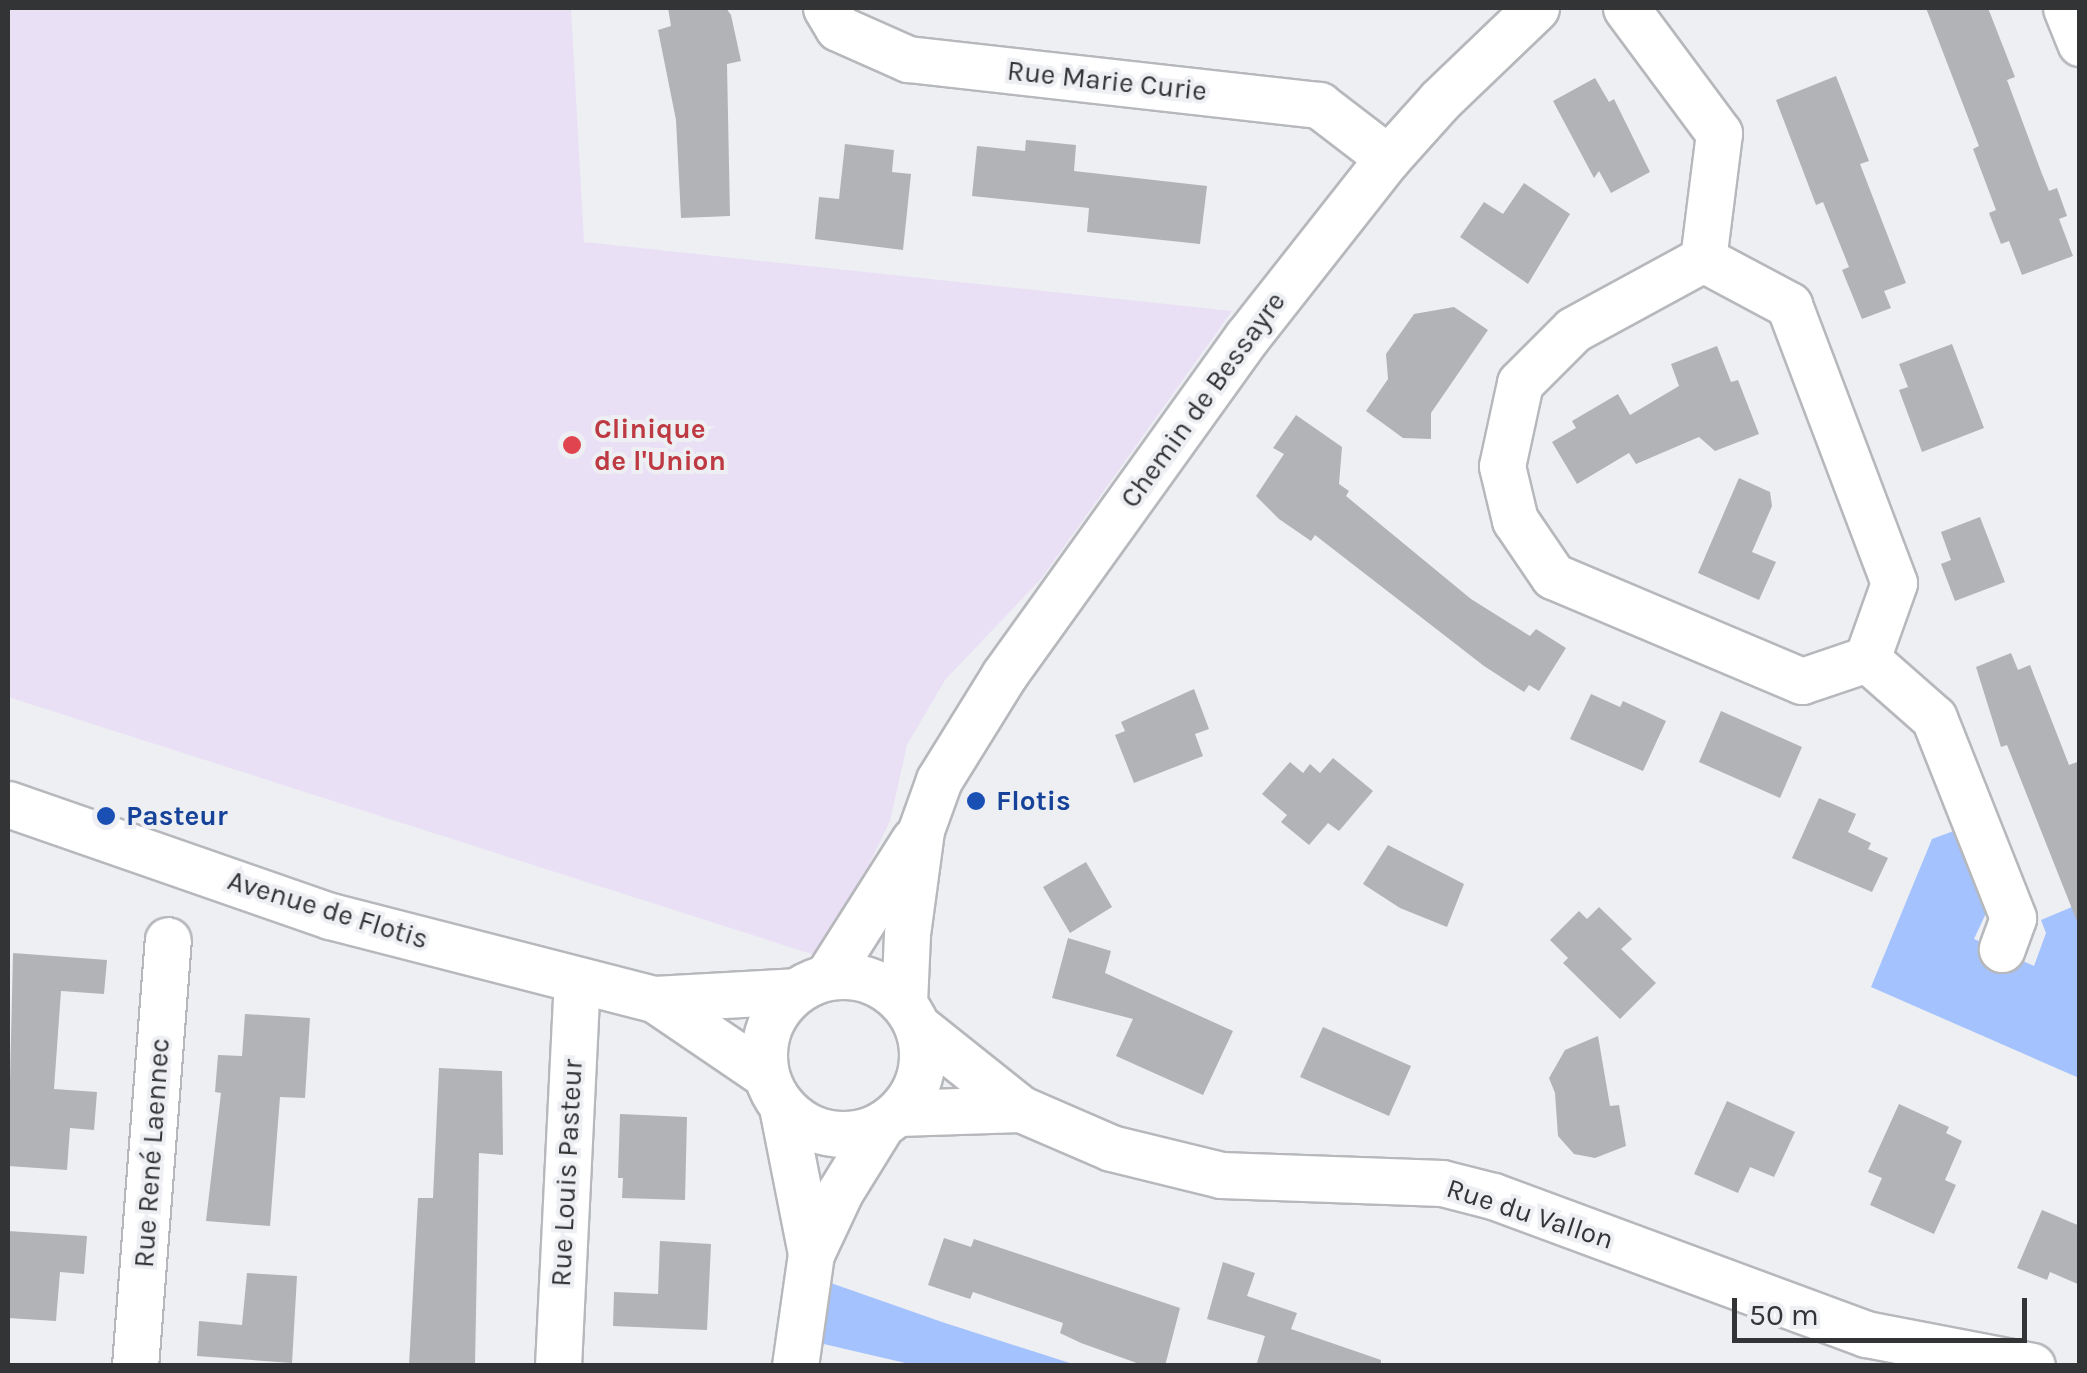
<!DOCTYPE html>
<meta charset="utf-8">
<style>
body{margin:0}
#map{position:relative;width:2087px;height:1373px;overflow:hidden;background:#edeff3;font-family:Karla,sans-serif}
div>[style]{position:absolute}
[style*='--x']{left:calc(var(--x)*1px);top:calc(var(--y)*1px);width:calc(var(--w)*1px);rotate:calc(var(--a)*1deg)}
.medical>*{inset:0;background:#eae0f5}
.green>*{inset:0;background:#a4c2fd}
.building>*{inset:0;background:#b1b3b7}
.roads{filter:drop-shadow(2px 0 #b6b8bc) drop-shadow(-2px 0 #b6b8bc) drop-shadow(0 2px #b6b8bc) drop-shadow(0 -2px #b6b8bc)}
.minor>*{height:45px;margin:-22.5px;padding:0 22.5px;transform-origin:22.5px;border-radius:22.5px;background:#fff}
.minor>.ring{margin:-22.5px;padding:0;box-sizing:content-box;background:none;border:45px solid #fff;border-radius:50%}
.dots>*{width:28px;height:28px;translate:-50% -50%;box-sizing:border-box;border:5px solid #edeff3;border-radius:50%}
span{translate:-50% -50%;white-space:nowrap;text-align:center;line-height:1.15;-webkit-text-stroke:8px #edeff3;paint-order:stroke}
.street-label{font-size:28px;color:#333436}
.health-label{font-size:28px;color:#be3a42;font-weight:700}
.left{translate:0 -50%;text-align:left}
.transit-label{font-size:28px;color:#164399;font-weight:700}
.frame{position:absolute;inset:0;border:10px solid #333436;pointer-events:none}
.scale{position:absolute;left:1732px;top:1298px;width:295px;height:45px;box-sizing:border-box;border:5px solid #333436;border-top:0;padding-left:12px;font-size:30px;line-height:35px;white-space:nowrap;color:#333436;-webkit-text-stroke:8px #edeff3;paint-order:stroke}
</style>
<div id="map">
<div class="medical">
<i style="clip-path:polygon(8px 8px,571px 8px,584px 242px,1232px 311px,1041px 579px,945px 680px,907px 745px,890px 821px,824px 958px,8px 697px)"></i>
</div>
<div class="green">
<i style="clip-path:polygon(1959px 829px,1988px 909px,1974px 939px,2034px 966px,2046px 933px,2041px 920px,2079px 904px,2079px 1078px,1871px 987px,1932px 839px)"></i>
<i style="clip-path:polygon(808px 1275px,942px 1322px,1076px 1365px,914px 1365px,798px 1338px)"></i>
</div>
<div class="building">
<i style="clip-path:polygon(668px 8px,726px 8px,731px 15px,741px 61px,727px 64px,730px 216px,681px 218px,676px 120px,658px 30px,671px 26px)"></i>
<i style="clip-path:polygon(1926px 8px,1988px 8px,2015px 77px,2007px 80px,2042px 174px,2049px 191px,2057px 188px,2067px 216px,2059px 219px,2073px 256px,2022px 275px,2009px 241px,2001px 244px,1989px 213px,1996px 210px,1973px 149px,1979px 146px)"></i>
<i style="clip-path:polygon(1836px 76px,1869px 161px,1860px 164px,1906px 283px,1884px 291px,1891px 308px,1862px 319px,1842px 270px,1849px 267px,1823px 202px,1816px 205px,1776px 100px)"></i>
<i style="clip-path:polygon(1595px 78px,1609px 102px,1614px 99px,1650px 172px,1611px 193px,1599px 171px,1594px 178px,1553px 101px)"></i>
<i style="clip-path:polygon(1026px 140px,1076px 145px,1074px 171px,1207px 186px,1200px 244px,1087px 232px,1089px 208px,972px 196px,977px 146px,1025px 151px)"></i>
<i style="clip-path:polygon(845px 144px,894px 150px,892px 172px,911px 174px,903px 250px,815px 239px,819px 197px,839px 199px)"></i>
<i style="clip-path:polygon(1524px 183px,1570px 214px,1528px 284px,1460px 237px,1484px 202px,1503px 214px)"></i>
<i style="clip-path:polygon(1454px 307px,1488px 330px,1431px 413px,1431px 439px,1403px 438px,1366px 411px,1388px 379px,1386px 354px,1414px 314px)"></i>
<i style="clip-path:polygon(1952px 344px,1984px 428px,1922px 452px,1899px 390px,1908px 387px,1899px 364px)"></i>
<i style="clip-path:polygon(1717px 346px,1731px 382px,1738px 380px,1759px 434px,1715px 451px,1699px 437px,1636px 464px,1629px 453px,1577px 484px,1552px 442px,1576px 428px,1572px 421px,1618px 394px,1630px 415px,1679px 386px,1671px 364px)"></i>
<i style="clip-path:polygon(1296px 415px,1342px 447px,1339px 484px,1349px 491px,1346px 496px,1471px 599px,1530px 636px,1536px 629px,1566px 648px,1539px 691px,1529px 685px,1524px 692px,1484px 666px,1315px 535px,1311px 541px,1279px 519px,1256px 496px,1284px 454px,1273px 448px)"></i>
<i style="clip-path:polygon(1739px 478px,1770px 492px,1772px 506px,1752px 552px,1776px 562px,1759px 600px,1698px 573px)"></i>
<i style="clip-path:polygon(1980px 517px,2005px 582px,1955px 601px,1941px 564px,1951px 560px,1941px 532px)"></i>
<i style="clip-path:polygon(2011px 653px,2018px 670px,2030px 665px,2069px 765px,2080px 761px,2080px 929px,2007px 745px,2001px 747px,1976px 667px)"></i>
<i style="clip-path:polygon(1194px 689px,1209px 729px,1195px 734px,1203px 756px,1134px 783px,1115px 735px,1125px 731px,1121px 722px)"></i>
<i style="clip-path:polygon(1591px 694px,1620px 707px,1623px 701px,1666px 721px,1643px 771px,1570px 739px)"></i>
<i style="clip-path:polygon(1721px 711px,1802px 747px,1780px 798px,1699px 762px)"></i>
<i style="clip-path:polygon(1333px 758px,1373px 791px,1339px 831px,1328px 823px,1309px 845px,1281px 822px,1287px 815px,1262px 794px,1290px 762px,1303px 773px,1310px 764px,1320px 773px)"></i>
<i style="clip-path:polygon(1819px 798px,1856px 814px,1848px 832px,1871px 843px,1868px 849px,1888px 858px,1872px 892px,1792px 858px)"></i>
<i style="clip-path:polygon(1388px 845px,1464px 884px,1447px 927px,1400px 908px,1363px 884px)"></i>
<i style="clip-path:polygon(1086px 862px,1112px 907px,1070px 933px,1043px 887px)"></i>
<i style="clip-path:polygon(1599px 907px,1632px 939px,1621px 949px,1656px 983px,1620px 1019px,1563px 963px,1568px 958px,1550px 940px,1579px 911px,1587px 919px)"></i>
<i style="clip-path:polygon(1068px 938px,1111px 951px,1105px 973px,1233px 1031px,1203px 1095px,1116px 1056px,1133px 1019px,1052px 998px)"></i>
<i style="clip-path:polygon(13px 953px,107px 960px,104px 994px,61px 991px,54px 1089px,97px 1092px,94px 1130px,70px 1128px,67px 1170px,8px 1166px)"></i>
<i style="clip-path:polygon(245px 1014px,310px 1018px,305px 1098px,280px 1097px,270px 1226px,206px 1221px,221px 1093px,215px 1092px,218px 1055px,242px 1056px)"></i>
<i style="clip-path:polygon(1323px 1027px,1411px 1066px,1389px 1116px,1300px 1077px)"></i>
<i style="clip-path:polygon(1598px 1036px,1610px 1106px,1619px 1105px,1626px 1146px,1595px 1158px,1574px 1154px,1558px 1136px,1555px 1093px,1549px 1078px,1565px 1050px)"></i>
<i style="clip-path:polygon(439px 1068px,502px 1071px,503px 1155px,479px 1153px,475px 1366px,409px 1366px,418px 1198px,433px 1198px)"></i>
<i style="clip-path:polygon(1727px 1101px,1795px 1132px,1774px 1177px,1750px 1167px,1738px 1193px,1694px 1174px)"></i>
<i style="clip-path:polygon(1899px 1104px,1949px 1127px,1946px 1133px,1962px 1141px,1945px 1180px,1956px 1185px,1934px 1234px,1870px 1205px,1882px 1178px,1868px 1172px)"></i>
<i style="clip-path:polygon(620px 1114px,687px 1117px,685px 1200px,622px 1198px,623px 1178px,618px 1178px)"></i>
<i style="clip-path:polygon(2042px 1210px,2080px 1226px,2080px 1285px,2050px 1272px,2047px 1280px,2017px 1268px)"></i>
<i style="clip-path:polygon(8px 1231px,87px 1236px,84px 1274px,60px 1272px,56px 1321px,8px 1318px)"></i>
<i style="clip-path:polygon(944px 1238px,971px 1247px,974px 1239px,1180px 1308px,1165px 1366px,1145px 1366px,1081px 1343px,1060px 1333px,1063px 1323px,973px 1292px,970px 1299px,928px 1285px)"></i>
<i style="clip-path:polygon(660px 1241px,711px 1244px,707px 1330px,613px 1326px,614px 1292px,658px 1294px)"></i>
<i style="clip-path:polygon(1223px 1262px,1255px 1273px,1247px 1296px,1297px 1313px,1291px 1329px,1381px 1360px,1381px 1366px,1256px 1366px,1265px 1336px,1207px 1319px)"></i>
<i style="clip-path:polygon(247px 1273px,297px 1276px,292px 1363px,197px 1356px,199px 1321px,242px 1325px)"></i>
</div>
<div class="roads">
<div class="minor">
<i style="--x:826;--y:8;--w:23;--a:59"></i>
<i style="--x:838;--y:28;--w:77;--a:23.9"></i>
<i style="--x:908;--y:59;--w:414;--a:6.4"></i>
<i style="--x:1319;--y:105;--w:87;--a:37.5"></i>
<i style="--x:1626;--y:8;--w:156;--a:53.4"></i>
<i style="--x:1719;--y:133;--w:127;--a:97.2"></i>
<i style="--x:1703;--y:259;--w:98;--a:28.1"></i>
<i style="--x:1789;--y:305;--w:297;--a:69.3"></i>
<i style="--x:1894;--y:583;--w:81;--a:109.6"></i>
<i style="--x:1867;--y:659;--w:89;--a:41.4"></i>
<i style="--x:1934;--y:718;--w:215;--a:68.4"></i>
<i style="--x:2013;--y:918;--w:33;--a:110"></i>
<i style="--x:2066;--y:8;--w:38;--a:68"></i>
<i style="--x:1703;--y:259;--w:148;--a:151.4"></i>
<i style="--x:1573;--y:330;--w:75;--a:135"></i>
<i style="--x:1520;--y:383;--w:85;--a:102.2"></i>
<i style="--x:1502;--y:466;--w:56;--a:76.5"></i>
<i style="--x:1515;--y:520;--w:68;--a:55.8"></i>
<i style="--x:1553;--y:576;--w:270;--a:22.9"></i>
<i style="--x:1802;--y:681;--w:69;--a:-18.7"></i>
<i style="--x:8;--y:804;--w:341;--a:19.2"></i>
<i style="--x:330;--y:916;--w:334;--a:14.4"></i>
<i style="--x:654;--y:999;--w:135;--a:34.2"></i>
<i class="ring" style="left:764px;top:976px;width:113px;height:113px"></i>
<i style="--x:827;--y:977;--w:162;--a:-57.6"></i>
<i style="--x:654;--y:999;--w:141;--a:-3.2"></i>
<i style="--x:904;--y:1003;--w:69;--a:-87.5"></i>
<i style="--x:907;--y:934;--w:105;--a:-82.3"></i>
<i style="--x:921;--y:830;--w:53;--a:-70.2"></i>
<i style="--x:939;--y:780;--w:123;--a:-58.2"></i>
<i style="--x:1004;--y:675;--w:416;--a:-54.3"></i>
<i style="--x:1247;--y:337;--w:228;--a:-51.8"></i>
<i style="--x:1388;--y:158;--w:78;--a:-48.1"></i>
<i style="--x:1440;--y:100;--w:133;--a:-43.8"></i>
<i style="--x:917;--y:1026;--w:133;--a:38.6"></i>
<i style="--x:1021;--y:1109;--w:98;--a:23.4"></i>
<i style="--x:1111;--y:1148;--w:113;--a:13.8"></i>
<i style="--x:1221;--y:1175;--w:221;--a:2.1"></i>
<i style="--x:1442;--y:1183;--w:53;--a:14.3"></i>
<i style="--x:1493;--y:1196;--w:398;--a:20.3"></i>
<i style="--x:1866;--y:1334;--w:169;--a:10.9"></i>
<i style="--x:782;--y:1107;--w:150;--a:78.8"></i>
<i style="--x:898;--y:1113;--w:123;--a:-1.9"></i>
<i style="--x:135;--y:1366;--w:427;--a:-85.6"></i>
<i style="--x:558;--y:1366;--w:385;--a:-87.2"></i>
<i style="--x:795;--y:1366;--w:113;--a:-81.9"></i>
<i style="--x:811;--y:1254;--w:68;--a:-64.9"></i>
<i style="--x:840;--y:1192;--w:80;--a:-58.3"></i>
</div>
</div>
<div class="dots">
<i style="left:572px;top:445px;background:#e0444e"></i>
<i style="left:976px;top:801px;background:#1a4fb4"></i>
<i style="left:106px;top:816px;background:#1a4fb4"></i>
</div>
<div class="street-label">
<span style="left:1107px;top:81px;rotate:6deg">Rue Marie Curie</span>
<span style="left:1203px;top:400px;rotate:-54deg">Chemin de Bessayre</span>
<span style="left:328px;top:910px;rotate:17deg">Avenue de Flotis</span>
<span style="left:152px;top:1153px;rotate:-86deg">Rue René Laennec</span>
<span style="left:567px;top:1173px;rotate:-87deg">Rue Louis Pasteur</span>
<span style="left:1530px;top:1214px;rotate:18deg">Rue du Vallon</span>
</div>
<div class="health-label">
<span class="left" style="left:594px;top:445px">Clinique<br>de l'Union</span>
</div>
<div class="transit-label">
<span class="left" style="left:996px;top:801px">Flotis</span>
<span class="left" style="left:126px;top:816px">Pasteur</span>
</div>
<div class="frame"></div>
<div class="scale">50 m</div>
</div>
